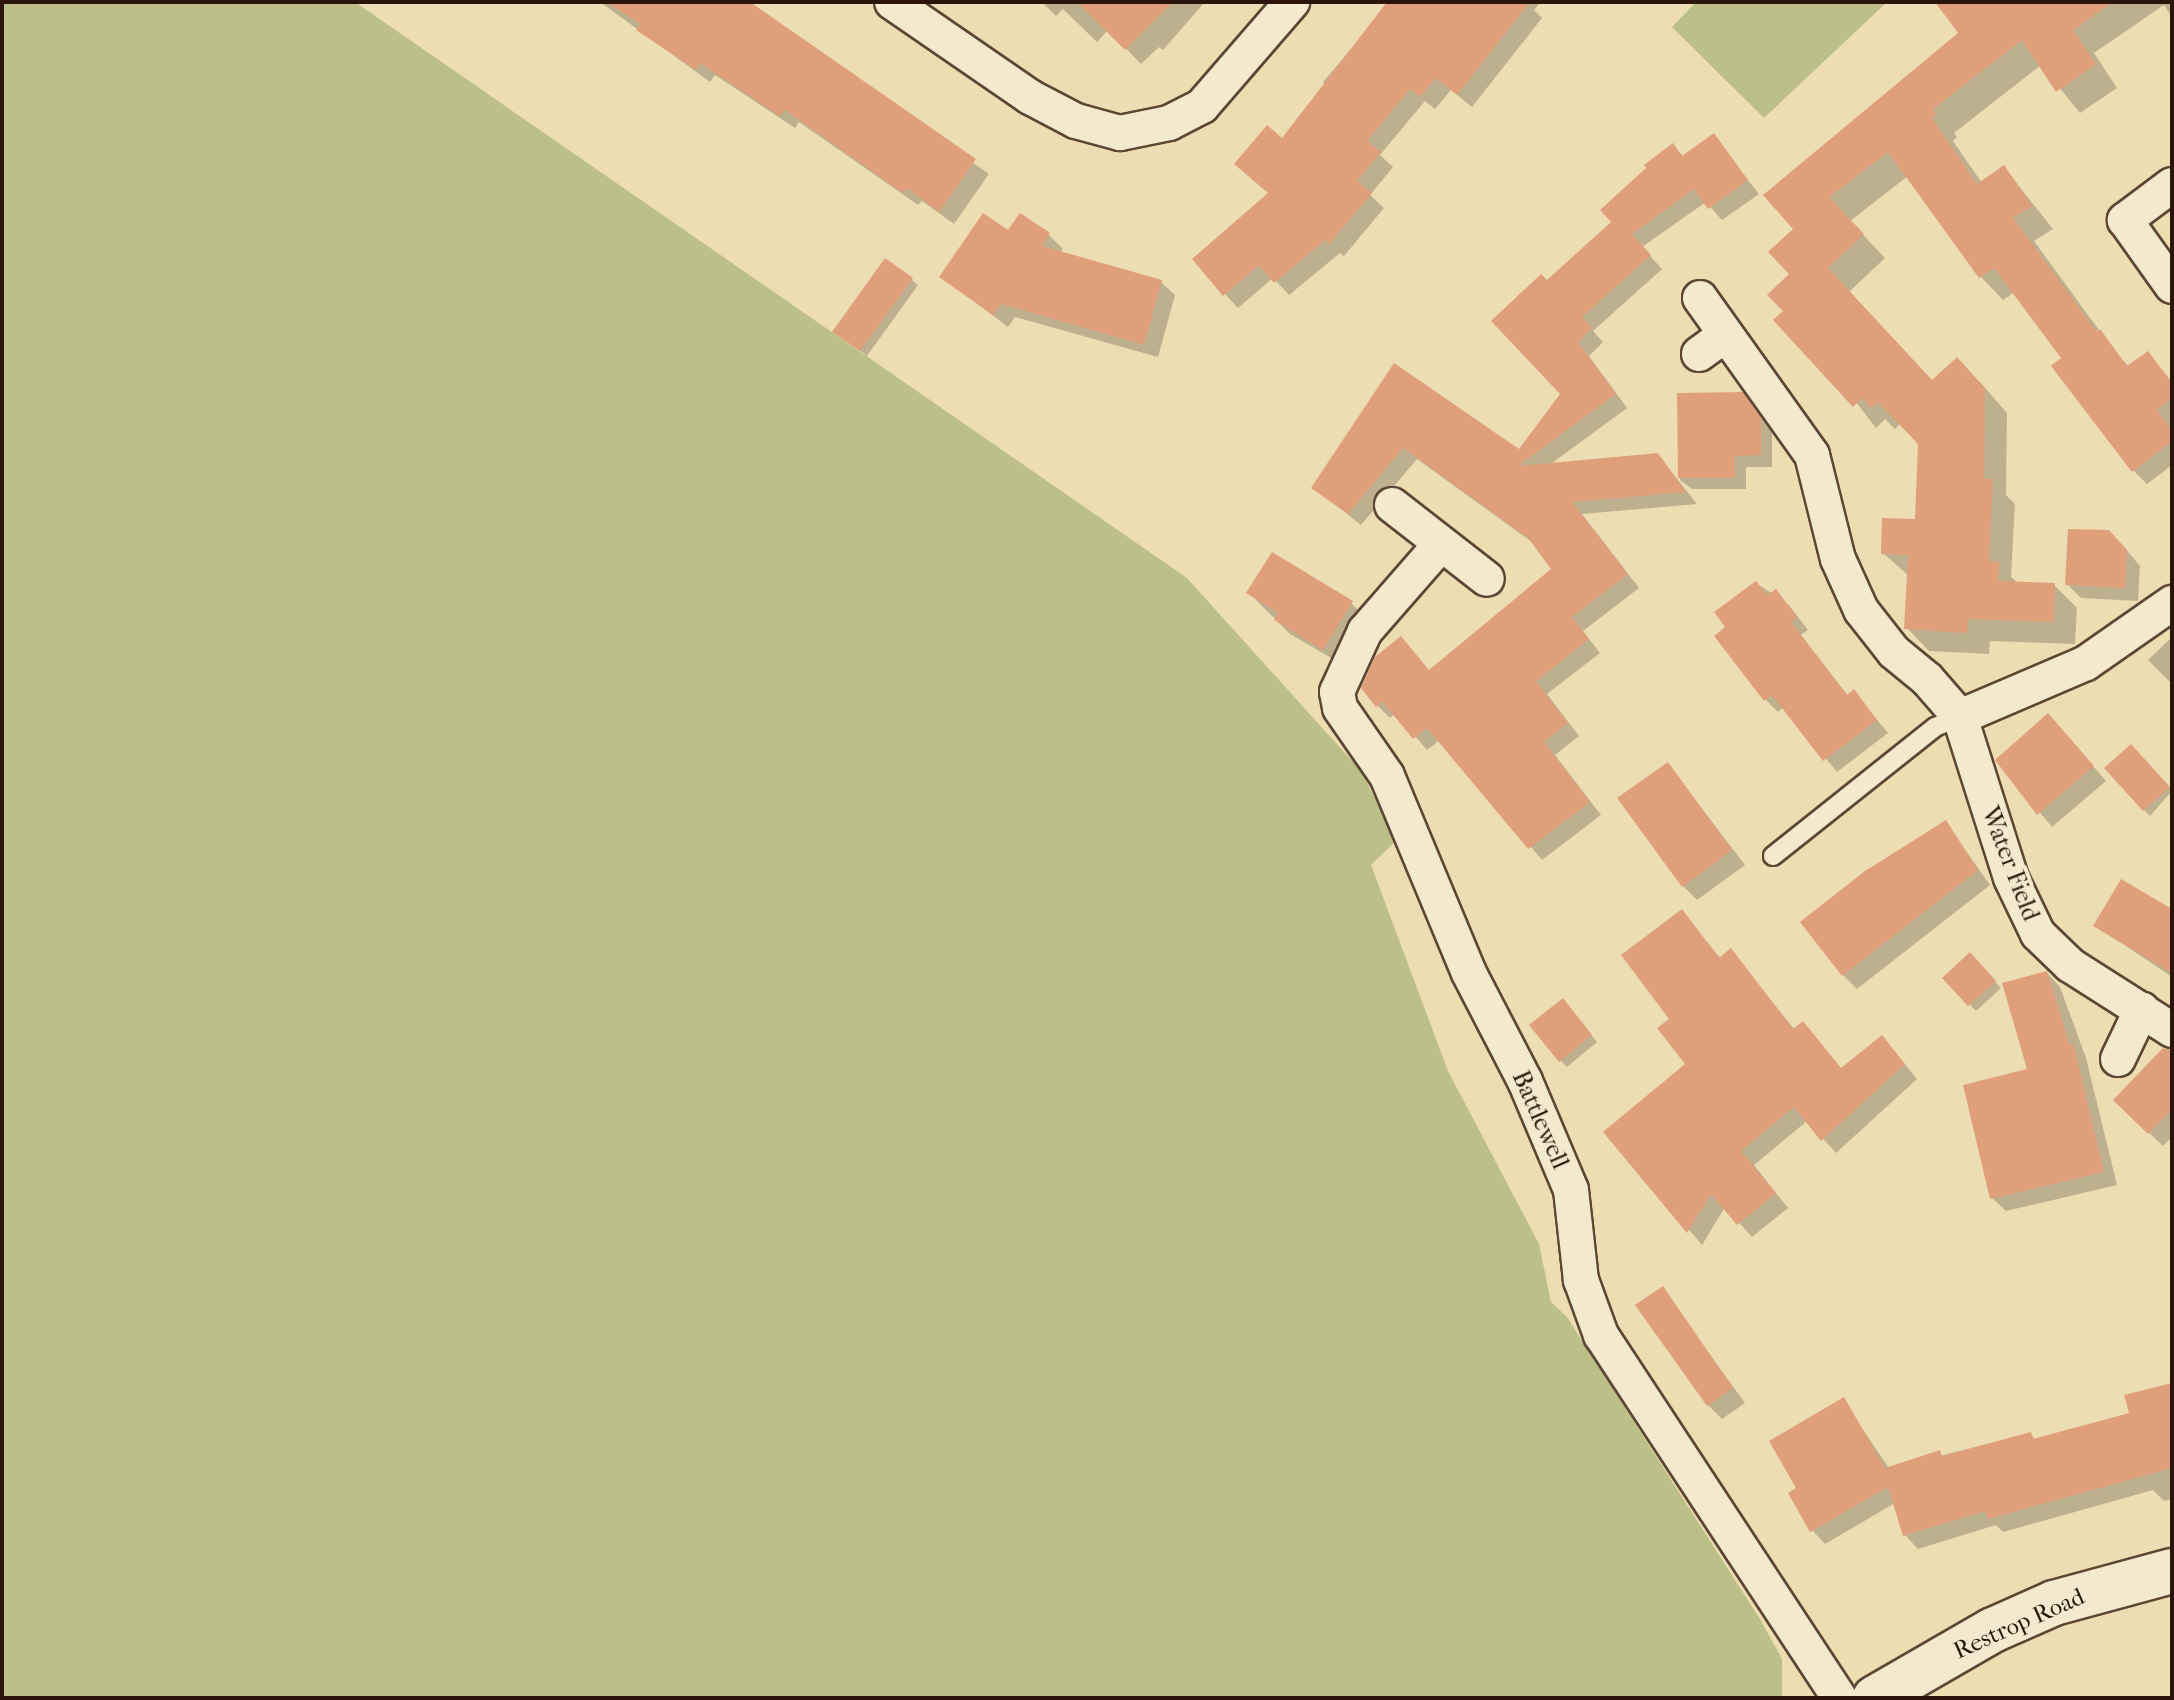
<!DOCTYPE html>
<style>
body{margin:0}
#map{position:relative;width:2174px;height:1700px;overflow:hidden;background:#edddb3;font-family:"IM FELL French Canon",serif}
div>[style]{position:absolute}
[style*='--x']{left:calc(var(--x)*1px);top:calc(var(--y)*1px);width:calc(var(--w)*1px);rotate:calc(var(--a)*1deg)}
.green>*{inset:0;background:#bdbf89}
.shadow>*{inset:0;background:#0003}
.building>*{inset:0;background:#e09f7b}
.roads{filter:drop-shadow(2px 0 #5c4734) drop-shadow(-2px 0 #5c4734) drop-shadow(0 2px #5c4734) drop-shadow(0 -2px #5c4734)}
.lane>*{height:18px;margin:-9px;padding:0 9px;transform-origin:9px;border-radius:9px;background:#f3e9ce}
.street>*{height:34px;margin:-17px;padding:0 17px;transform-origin:17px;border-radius:17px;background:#f3e9ce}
.secondary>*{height:44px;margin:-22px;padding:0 22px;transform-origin:22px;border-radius:22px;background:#f3e9ce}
span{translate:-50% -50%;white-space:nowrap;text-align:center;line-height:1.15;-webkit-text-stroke:8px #f3e9ce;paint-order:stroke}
.street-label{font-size:24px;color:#2b150a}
.frame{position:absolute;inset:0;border:4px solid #2b150a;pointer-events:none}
</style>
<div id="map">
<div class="green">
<i style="clip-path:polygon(2px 2px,355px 2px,1187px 578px,1362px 772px,1396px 841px,1371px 865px,1448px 1071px,1539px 1244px,1551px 1302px,1567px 1317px,1760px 1619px,1782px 1659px,1782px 1698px,2px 1698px)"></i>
<i style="clip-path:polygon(1696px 2px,1887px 2px,1764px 118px,1672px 27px)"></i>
</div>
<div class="shadow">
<i style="clip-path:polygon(600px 2px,746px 2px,989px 174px,954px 224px,922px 201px,918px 205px,799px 122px,795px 128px,715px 75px,710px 82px)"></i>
<i style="clip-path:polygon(1042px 2px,1205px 2px,1163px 50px,1159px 47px,1141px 64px,1108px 30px,1097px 42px,1063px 9px,1056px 16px)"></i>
<i style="clip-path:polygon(1391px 2px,1541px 2px,1534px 10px,1542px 18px,1472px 107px,1451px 90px,1435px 109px,1425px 101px,1380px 155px,1393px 167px,1370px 195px,1384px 208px,1344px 256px,1340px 253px,1289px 295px,1273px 278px,1238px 308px,1225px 294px,1270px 194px,1283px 141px,1328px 87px,1323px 82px)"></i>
<i style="clip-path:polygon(1947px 2px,2172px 2px,2172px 17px,2164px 5px,2094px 53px,2117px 88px,2080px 113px,2041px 65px,1954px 133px,1957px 137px,1953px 141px,1982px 183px,2004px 167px,2053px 229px,2034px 241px,2099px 330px,2083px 340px,2116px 353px,2129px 367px,2147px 353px,2172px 382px,2172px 465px,2147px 484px,2133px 470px,2068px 355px,2015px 292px,2003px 300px,1981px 277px,1908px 176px,1850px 221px,1885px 258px,1849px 292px,1932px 382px,1980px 382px,2007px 413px,2006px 495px,2015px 504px,2011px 577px,2019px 584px,2054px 585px,2077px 608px,2075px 644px,1990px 641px,1989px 654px,1929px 651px,1907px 628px,1909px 576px,1883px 553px,1917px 521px,1920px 444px,1901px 423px,1895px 429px,1885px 419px,1876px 428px,1786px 312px,1796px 229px,1961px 34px)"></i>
<i style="clip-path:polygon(1713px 136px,1759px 194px,1722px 220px,1706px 202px,1642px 247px,1662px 269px,1593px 331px,1603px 342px,1589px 356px,1627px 408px,1548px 466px,1658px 455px,1697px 504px,1582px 514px,1639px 588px,1583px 631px,1600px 653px,1547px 694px,1579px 736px,1555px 755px,1601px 815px,1542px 860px,1440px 740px,1427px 750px,1395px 713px,1390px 718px,1377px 705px,1401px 639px,1430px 672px,1554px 569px,1536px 545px,1417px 459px,1361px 525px,1313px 487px,1394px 365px,1520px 451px,1562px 393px,1547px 282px,1613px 223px,1673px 146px,1684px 157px)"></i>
<i style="clip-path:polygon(1020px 215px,1049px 235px,1063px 249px,1059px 253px,1161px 282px,1175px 295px,1158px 357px,1015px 317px,1008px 327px,942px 277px,1008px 233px)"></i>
<i style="clip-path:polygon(911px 279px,918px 285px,867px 356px,835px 332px)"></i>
<i style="clip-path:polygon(1742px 394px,1772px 432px,1772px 467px,1746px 467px,1746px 489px,1692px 489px,1680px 480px,1679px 395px)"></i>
<i style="clip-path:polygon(2123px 546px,2140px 566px,2138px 601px,2081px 598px,2067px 584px)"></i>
<i style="clip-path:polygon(1756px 583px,1788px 604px,1808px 630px,1801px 635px,1848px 696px,1854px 692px,1888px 733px,1837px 772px,1784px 707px,1778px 712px,1765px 699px,1728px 627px)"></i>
<i style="clip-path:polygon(1249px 593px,1351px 603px,1365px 617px,1338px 662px,1290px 634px)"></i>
<i style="clip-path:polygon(2172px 637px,2172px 684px,2148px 660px)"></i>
<i style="clip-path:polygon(2061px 730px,2106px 781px,2052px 827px,1997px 761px)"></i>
<i style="clip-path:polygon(2131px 747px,2172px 791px,2150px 816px,2144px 810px)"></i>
<i style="clip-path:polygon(1668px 764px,1745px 865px,1697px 900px,1683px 886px)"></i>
<i style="clip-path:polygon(1946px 823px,1990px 885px,1857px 989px,1843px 975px)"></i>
<i style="clip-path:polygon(1682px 911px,1721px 959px,1731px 951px,1795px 1030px,1842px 1069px,1895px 1052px,1917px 1079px,1836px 1153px,1807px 1121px,1754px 1165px,1788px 1208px,1752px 1237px,1725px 1207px,1702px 1245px,1606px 1132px,1688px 1064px,1672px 1019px)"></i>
<i style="clip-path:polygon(2172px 911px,2172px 977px,2096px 926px)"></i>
<i style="clip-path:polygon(1970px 955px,2001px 988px,1976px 1011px,1945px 978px)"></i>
<i style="clip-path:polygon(2047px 973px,2060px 987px,2086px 1058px,2117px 1185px,2006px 1211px,1992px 1198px,2030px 1071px)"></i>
<i style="clip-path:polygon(1569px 1007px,1597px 1042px,1567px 1067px,1560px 1060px)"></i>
<i style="clip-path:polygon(2172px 1058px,2172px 1137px,2163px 1146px,2115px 1100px)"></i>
<i style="clip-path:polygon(1662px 1289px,1745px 1403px,1722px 1419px,1708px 1405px)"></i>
<i style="clip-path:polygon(2172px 1385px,2172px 1499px,2164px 1501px,2153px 1490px,2003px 1532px,1996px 1525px,1918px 1549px,1905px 1535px,1895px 1503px,1825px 1544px,1812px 1530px,1799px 1489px,1843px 1400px,1889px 1468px,2030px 1434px,2036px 1440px,2131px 1414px)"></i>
</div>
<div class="building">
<i style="clip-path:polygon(607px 2px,750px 2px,976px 159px,939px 212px,907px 188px,903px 193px,785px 110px,780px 116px,700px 63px,696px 70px,636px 30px,640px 24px)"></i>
<i style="clip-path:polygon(1077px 2px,1173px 2px,1125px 50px)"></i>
<i style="clip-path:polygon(1387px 2px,1530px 2px,1457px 95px,1436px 78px,1420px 97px,1410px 89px,1367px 141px,1381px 152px,1357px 181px,1372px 193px,1329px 244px,1325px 240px,1274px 283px,1259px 265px,1223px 296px,1192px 259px,1268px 193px,1234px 164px,1267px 125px,1282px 138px)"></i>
<i style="clip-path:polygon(1935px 2px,2113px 2px,2073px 30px,2096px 64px,2056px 92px,2022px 40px,1933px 109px,1936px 114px,1932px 118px,1977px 184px,2004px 165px,2032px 206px,2013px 218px,2097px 332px,2100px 329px,2127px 366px,2148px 351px,2172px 383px,2172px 398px,2157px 410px,2172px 430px,2172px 441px,2132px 472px,2051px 366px,2061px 358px,1994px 268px,1979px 278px,1888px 152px,1829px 197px,1864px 234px,1828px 268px,1932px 380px,1957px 357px,1985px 388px,1984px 479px,1993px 479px,1989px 561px,2000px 562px,1998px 581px,2055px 583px,2054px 622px,1968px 619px,1967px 633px,1904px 629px,1908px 555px,1881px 554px,1882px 518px,1915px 519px,1918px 444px,1878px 402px,1871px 408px,1862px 398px,1853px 407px,1773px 320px,1783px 311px,1767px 295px,1789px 274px,1768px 252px,1793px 229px,1763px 195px,1958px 33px)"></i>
<i style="clip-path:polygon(1714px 133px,1748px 180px,1708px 209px,1694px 189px,1632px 234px,1651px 255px,1582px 317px,1592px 328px,1578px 342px,1616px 394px,1518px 466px,1658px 453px,1686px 492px,1572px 502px,1628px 574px,1572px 617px,1589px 639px,1536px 681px,1568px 723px,1544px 742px,1590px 802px,1528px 849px,1427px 728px,1413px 739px,1382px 701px,1376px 707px,1361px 688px,1375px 657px,1401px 636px,1429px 670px,1551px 569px,1528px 538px,1403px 448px,1348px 514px,1311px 488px,1394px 363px,1519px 449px,1560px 394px,1491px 321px,1541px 274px,1547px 280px,1611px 222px,1600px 210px,1646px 168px,1644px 165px,1673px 143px,1682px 156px)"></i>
<i style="clip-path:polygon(983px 213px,1008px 230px,1020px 213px,1050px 233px,1042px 246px,1162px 280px,1144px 345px,1001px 304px,993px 315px,939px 277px)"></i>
<i style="clip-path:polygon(885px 258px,913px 278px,860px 351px,832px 332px)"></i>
<i style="clip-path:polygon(1743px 392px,1761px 418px,1761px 455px,1735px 456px,1735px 478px,1678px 478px,1677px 393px)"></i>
<i style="clip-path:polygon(2068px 529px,2109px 530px,2127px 550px,2125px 588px,2065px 585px)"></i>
<i style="clip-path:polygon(1272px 552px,1353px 601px,1323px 650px,1274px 620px,1278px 613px,1246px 593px)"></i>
<i style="clip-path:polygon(1756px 581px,1767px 595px,1776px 589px,1797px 617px,1791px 622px,1847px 695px,1854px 689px,1877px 720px,1823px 761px,1772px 695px,1764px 701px,1714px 636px,1725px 627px,1714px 612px)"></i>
<i style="clip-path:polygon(2048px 713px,2094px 766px,2037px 815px,1995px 760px)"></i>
<i style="clip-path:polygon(2131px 744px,2170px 787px,2143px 811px,2104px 768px)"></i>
<i style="clip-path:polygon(1668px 762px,1732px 850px,1682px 887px,1617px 798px)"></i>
<i style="clip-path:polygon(1946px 820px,1978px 870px,1842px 976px,1800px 922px,1865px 871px)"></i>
<i style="clip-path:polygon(2121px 879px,2172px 909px,2172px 973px,2093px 926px)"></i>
<i style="clip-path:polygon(1682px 909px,1719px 958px,1731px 948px,1793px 1029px,1803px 1021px,1841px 1068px,1882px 1035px,1905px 1064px,1821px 1141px,1794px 1107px,1741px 1151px,1776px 1193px,1737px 1225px,1711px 1194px,1687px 1233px,1603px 1132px,1685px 1064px,1657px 1028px,1669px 1019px,1621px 955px)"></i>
<i style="clip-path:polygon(1970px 952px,1996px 981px,1968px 1006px,1942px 978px)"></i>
<i style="clip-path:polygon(2047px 971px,2070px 1047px,2073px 1042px,2104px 1172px,1990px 1199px,1963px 1085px,2027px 1069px,2002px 983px)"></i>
<i style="clip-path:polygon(1563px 998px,1592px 1035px,1559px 1062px,1529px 1025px)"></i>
<i style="clip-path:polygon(2163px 1048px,2172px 1050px,2172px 1109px,2148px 1134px,2113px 1100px)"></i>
<i style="clip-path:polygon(1663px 1286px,1733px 1388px,1707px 1406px,1635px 1305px)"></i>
<i style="clip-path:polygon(2172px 1383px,2172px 1468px,1988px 1519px,1985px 1511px,1903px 1536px,1888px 1487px,1810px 1532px,1788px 1493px,1796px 1488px,1769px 1441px,1844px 1397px,1885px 1468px,1940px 1450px,1942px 1456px,2031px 1432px,2033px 1439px,2129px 1413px,2124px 1395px)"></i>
</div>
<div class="roads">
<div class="lane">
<i style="--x:1773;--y:856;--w:207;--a:-38.5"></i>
<i style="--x:1935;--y:727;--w:27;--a:-22"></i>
</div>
<div class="street">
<i style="--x:892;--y:2;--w:168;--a:34.5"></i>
<i style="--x:1030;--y:97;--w:52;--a:27.6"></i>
<i style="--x:1076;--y:121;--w:46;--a:15.3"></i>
<i style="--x:1120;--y:133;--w:50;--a:-11.5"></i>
<i style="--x:1169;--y:123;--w:37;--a:-27"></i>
<i style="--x:1202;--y:106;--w:138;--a:-49.1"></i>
<i style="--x:2172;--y:185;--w:59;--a:143.3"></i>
<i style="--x:2125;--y:220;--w:81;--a:54.5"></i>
<i style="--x:1700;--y:298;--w:193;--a:54.5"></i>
<i style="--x:1812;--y:455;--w:107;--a:76"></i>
<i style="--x:1838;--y:559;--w:56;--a:65.7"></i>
<i style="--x:1861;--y:610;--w:53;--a:51.8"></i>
<i style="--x:1894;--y:652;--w:43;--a:39.3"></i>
<i style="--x:1927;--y:679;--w:50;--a:49"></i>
<i style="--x:1960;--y:717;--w:137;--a:-23.2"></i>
<i style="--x:2086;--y:663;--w:105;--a:-34.9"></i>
<i style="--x:1699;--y:354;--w:32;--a:-36"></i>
<i style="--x:1392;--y:505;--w:120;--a:37.9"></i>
<i style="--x:1441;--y:544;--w:116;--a:131.1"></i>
<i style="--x:1365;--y:631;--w:67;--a:114.7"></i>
<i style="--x:1337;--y:692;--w:16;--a:79"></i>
<i style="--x:1340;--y:708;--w:83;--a:55.3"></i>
<i style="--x:1387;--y:776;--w:213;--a:67.4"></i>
<i style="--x:1469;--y:973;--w:122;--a:62.6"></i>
<i style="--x:1525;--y:1081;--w:118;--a:67.1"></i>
<i style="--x:1571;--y:1190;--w:91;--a:83.7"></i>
<i style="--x:1581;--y:1280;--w:59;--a:70"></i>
<i style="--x:1601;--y:1335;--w:434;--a:56.7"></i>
<i style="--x:1960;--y:717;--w:169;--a:72.4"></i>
<i style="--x:2011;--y:878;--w:62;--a:64.3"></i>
<i style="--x:2038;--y:934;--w:45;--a:44.1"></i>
<i style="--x:2070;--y:965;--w:121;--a:32.5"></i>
<i style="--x:2118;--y:1059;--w:55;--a:-64.4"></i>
</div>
<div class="secondary">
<i style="--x:1875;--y:1698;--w:136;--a:-30"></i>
<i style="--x:1993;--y:1630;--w:67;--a:-23.9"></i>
<i style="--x:2054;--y:1603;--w:122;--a:-15.2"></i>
</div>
</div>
<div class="street-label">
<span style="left:2010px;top:864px;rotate:69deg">Water Field</span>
<span style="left:1540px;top:1120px;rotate:66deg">Battlewell</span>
<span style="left:2019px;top:1624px;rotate:-24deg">Restrop Road</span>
</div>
<div class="frame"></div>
</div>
